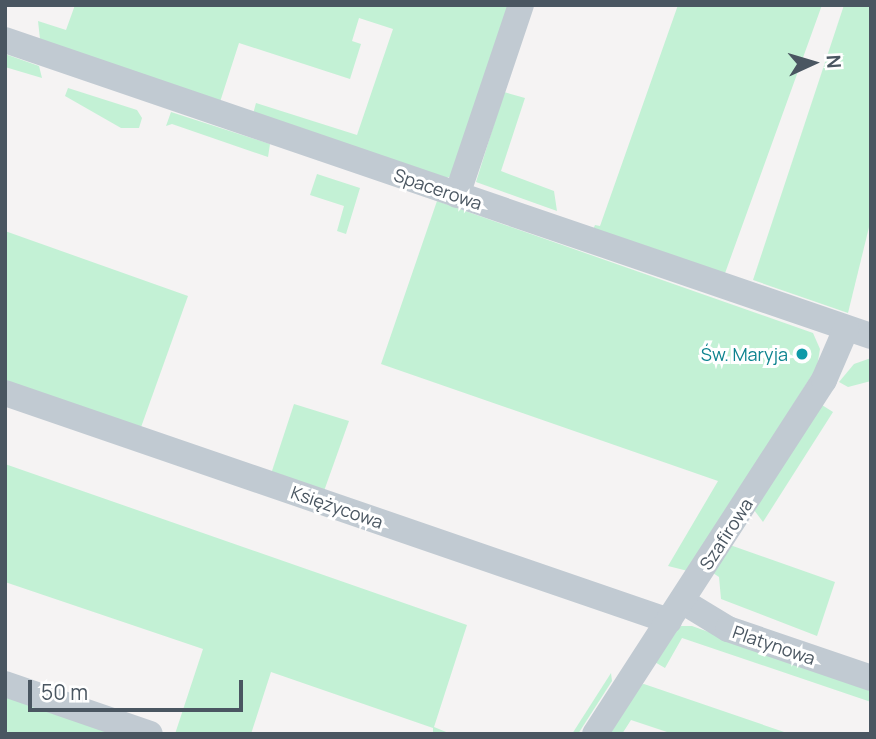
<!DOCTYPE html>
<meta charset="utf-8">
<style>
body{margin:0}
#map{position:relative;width:876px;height:739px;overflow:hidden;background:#f5f3f3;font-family:Manrope,sans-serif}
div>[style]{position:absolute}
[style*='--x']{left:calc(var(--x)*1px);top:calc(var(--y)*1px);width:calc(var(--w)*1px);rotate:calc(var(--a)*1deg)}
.green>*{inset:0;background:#c3f1d5}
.street>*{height:26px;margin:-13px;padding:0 13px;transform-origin:13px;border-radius:13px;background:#c1cad2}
.dots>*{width:19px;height:19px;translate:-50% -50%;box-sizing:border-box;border:4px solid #fff;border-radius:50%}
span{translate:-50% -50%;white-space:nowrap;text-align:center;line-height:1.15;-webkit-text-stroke:6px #fff;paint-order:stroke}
.street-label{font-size:18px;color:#4a5661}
.culture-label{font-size:18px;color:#0d838f}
.right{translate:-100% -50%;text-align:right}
.frame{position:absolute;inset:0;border:7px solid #4a5661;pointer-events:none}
.north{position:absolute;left:778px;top:28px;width:70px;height:70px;-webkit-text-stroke:5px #fff;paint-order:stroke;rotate:86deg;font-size:19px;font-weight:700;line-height:28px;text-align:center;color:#4a5661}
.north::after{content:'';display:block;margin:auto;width:24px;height:32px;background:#4a5661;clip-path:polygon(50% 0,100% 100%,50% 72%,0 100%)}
.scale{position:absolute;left:28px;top:680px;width:215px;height:32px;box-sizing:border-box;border:4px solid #4a5661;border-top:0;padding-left:9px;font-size:21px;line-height:24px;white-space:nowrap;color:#4a5661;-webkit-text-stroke:5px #fff;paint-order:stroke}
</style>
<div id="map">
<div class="green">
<i style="clip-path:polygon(75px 5px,512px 5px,452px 176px,446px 178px,253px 114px,256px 103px,357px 135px,393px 29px,359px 18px,352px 41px,361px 44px,350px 79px,239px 43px,220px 102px,40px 39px,38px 21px,66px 30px)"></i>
<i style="clip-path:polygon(678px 5px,822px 5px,724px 276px,592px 232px,595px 225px,600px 226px)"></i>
<i style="clip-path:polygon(844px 5px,871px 5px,871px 219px,848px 313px,753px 280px)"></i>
<i style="clip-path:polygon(5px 54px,39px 66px,42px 78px,5px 67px)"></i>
<i style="clip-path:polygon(68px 88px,137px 110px,142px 118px,139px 128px,121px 128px,65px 96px)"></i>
<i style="clip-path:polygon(504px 92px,525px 98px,501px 171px,554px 191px,557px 211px,476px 182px)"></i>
<i style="clip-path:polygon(171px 112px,270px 144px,268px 157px,172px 124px,166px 126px)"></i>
<i style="clip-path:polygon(317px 174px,360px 188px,346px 234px,337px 231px,344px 206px,310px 195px)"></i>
<i style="clip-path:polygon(437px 201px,813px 333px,820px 349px,817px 367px,688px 571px,668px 566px,718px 481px,381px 364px)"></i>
<i style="clip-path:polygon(5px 231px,188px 296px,140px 430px,5px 383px)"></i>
<i style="clip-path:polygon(871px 358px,871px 381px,848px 387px,839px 382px,854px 364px)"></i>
<i style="clip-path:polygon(294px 404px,349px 421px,324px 491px,271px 474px)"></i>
<i style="clip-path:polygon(822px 405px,833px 412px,763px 522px,754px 510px)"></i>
<i style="clip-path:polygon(5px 464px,467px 625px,434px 727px,451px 734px,433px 734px,433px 728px,271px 672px,251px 734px,175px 734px,203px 649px,5px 582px)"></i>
<i style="clip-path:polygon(730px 545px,835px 582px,817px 636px,721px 599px,719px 577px,713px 573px)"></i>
<i style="clip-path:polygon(681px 626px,692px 626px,871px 690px,871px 702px,682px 638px,665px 668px,653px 661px)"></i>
<i style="clip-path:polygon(611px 673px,612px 681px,578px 734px,572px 734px)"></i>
<i style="clip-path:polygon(644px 684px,790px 734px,673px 734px,631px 720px,622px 734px,605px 734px,639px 685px)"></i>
<i style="clip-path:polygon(5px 696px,119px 734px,5px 734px)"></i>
</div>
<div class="street">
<i style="--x:5;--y:40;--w:915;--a:18.87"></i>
<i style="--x:457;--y:195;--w:200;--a:-71.4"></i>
<i style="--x:5;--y:393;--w:702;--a:18.95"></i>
<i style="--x:682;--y:601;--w:54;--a:31.3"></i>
<i style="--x:728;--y:629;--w:151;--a:18.9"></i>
<i style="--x:5;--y:684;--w:153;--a:19"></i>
<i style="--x:595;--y:734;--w:422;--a:-57.1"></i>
<i style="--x:824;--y:380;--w:56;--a:-66.7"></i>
</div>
<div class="dots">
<i style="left:802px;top:354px;background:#0f9aa8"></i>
</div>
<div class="street-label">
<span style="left:438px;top:189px;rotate:19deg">Spacerowa</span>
<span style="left:337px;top:507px;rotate:19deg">Księżycowa</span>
<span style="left:726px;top:534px;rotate:-57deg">Szafirowa</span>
<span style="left:774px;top:645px;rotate:19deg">Platynowa</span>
</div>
<div class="culture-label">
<span class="right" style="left:788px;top:354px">Św. Maryja</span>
</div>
<div class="frame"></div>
<div class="north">N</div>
<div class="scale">50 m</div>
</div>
